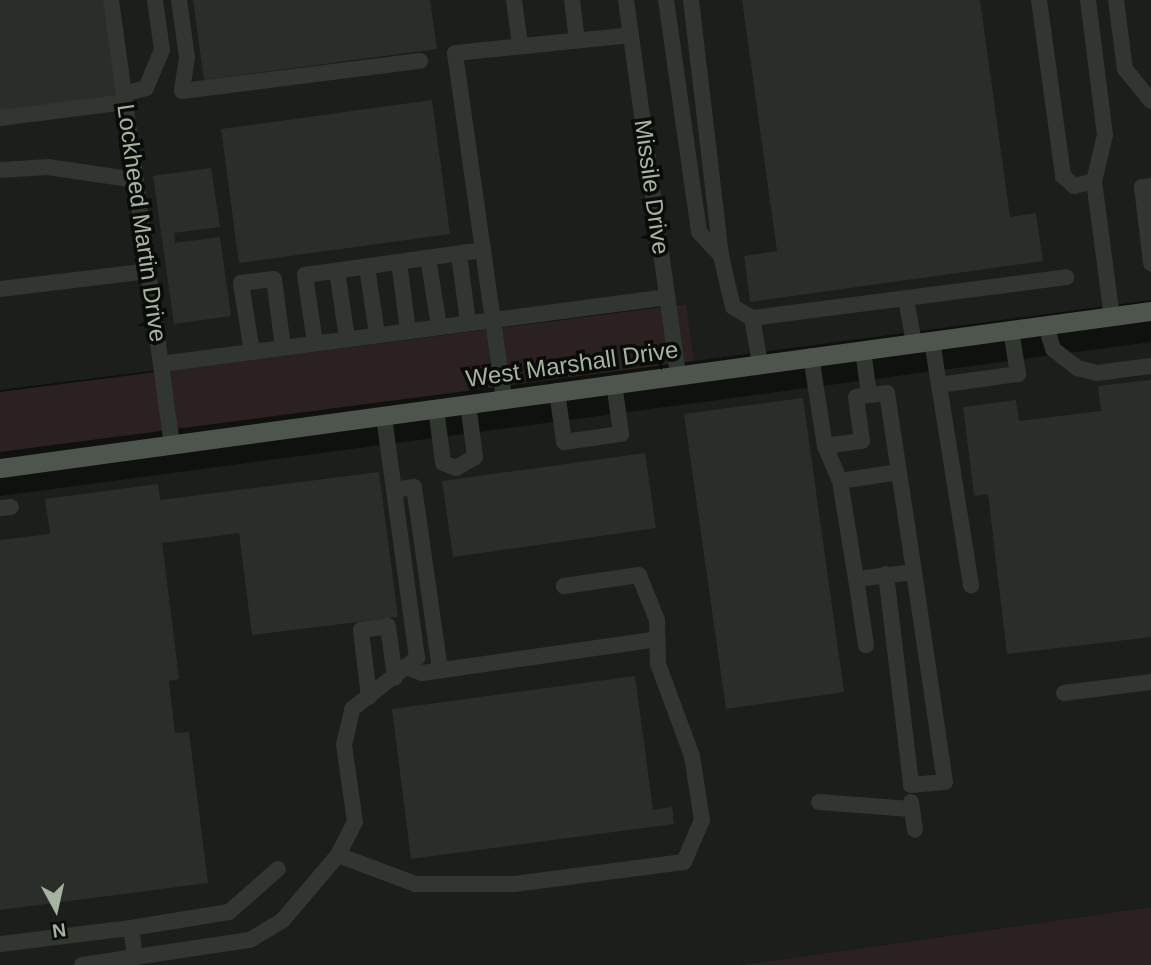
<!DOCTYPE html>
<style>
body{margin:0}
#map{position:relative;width:1151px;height:965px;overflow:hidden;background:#0f110f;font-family:Arial,sans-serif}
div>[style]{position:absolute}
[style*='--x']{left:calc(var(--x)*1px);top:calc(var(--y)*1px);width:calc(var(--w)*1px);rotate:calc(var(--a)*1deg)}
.built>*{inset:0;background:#1b1e1b}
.green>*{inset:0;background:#2b2120}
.building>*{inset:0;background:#2a2e2a}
.minor>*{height:16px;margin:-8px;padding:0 8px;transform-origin:8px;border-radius:8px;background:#313630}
.major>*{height:19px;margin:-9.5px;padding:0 9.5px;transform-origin:9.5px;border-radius:9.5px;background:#4e554c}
span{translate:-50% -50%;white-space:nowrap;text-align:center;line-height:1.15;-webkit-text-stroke:7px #0a0c0a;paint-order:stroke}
.street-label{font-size:24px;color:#a6b39f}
.north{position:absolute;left:21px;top:874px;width:70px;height:70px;-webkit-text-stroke:5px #0a0c0a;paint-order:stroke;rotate:172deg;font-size:19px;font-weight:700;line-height:28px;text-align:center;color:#a6b39f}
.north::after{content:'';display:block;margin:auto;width:24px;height:32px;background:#a6b39f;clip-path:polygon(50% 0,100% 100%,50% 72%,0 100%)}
</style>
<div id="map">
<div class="built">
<i style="clip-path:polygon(0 0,1151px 0,1151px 300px,694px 361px,685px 304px,0 390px)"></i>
<i style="clip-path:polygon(1151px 342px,1151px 907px,740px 965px,0 965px,0 496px)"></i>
</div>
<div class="green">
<i style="clip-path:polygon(686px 304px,694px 361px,0 452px,0 392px)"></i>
<i style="clip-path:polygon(1151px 907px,1151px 965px,740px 965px)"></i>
</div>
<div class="building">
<i style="clip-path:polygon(0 0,104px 0,117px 97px,0 112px)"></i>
<i style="clip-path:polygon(193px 0,430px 0,437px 49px,204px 80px)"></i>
<i style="clip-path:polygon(742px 0,980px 0,1010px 217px,1036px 213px,1043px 261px,750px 302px,744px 256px,777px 251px)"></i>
<i style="clip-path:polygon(432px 100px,450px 234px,239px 263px,221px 129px)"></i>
<i style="clip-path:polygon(211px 168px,220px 227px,174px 233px,175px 243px,220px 237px,231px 316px,174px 324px,153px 176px)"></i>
<i style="clip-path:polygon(1151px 380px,1151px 637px,1007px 654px,988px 494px,974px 496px,963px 407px,1016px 400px,1019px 421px,1101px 411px,1098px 386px)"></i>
<i style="clip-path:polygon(803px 398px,844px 692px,726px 709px,684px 414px)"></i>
<i style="clip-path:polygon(645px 453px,656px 528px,453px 557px,442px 481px)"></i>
<i style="clip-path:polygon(379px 472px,398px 617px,252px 635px,239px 533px,162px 543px,179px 679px,169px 681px,175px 733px,189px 732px,208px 883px,0 910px,0 540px,50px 534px,45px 499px,158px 484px,160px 500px)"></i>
<i style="clip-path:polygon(635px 676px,653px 810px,672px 807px,674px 824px,411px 859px,392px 709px)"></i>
</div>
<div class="minor">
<i style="--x:111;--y:0;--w:450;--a:82.2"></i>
<i style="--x:179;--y:0;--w:59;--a:82.1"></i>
<i style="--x:187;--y:58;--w:33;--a:99"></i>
<i style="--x:182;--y:91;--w:240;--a:-7.2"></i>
<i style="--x:514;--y:0;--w:45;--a:82.4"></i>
<i style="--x:572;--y:0;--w:38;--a:83"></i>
<i style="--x:626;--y:0;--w:377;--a:82.1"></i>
<i style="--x:666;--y:0;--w:234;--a:81.9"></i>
<i style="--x:699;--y:232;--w:33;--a:47"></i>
<i style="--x:691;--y:0;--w:258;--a:83.3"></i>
<i style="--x:721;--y:256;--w:52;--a:76.8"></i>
<i style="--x:733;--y:307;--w:22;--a:30"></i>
<i style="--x:752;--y:318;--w:317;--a:-7.4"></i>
<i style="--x:1039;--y:0;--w:178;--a:82.2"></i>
<i style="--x:1063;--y:176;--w:15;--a:42"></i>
<i style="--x:1074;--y:186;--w:21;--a:-14"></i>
<i style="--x:1088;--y:0;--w:136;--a:82.8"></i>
<i style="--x:1105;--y:135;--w:47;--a:103.4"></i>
<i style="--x:1094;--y:181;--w:137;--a:82.5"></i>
<i style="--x:1116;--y:0;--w:70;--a:82.6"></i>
<i style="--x:1125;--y:69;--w:41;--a:50.9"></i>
<i style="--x:124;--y:94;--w:23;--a:-15"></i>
<i style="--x:146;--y:88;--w:41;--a:-67.2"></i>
<i style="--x:162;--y:50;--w:50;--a:-98"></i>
<i style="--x:0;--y:118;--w:126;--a:-7.3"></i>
<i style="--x:0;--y:170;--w:48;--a:-3.6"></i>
<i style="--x:48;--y:167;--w:89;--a:8.4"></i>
<i style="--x:1151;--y:186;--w:9;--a:174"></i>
<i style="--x:1142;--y:187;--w:77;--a:83.2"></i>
<i style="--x:459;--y:254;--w:69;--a:82.5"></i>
<i style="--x:428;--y:258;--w:69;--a:80.8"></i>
<i style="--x:399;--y:262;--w:69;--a:82.5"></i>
<i style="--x:367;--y:267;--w:68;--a:81.5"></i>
<i style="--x:337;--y:271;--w:68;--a:81.5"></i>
<i style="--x:0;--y:289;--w:149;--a:-6.9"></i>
<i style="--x:906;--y:299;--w:45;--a:79.7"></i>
<i style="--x:752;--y:318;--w:46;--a:79.9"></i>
<i style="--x:1046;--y:326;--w:24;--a:73"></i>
<i style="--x:1053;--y:349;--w:31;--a:38"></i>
<i style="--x:1077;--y:368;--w:21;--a:14"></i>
<i style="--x:1097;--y:373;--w:54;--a:-7.4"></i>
<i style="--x:932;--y:341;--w:45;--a:81"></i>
<i style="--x:939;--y:385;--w:80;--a:-7.9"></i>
<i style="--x:1018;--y:374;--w:45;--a:-99"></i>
<i style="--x:315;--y:343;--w:69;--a:-98.4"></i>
<i style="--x:305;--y:275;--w:180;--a:-8"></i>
<i style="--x:863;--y:350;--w:45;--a:82.4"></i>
<i style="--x:869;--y:395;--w:18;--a:-6"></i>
<i style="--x:887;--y:393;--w:181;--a:81.4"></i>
<i style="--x:914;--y:572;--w:58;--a:173.1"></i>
<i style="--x:856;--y:579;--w:99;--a:-99.3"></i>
<i style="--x:840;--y:481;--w:59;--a:-8.8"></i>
<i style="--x:252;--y:352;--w:70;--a:-99.1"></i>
<i style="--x:241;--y:283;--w:33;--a:-7"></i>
<i style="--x:274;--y:279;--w:69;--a:82.5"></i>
<i style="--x:811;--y:356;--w:91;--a:81.2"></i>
<i style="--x:825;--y:446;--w:37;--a:-8"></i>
<i style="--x:862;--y:441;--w:44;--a:-97.8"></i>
<i style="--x:856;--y:397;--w:13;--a:-9"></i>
<i style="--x:161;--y:364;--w:511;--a:-7.53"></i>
<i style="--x:939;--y:385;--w:203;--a:80.9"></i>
<i style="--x:557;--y:391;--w:51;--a:82.2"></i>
<i style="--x:564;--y:442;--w:58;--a:-8"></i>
<i style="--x:621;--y:434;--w:51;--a:-97.8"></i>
<i style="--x:504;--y:398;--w:348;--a:-98.1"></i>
<i style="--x:455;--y:53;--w:177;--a:-5.8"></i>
<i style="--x:436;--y:408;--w:55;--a:82.7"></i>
<i style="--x:443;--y:463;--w:14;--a:21"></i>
<i style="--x:456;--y:468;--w:22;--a:-30"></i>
<i style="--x:475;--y:457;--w:54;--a:-97.4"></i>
<i style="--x:825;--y:446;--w:38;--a:67"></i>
<i style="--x:394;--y:490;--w:20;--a:-9"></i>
<i style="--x:414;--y:487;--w:185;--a:81.9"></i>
<i style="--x:0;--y:508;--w:11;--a:-5"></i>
<i style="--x:886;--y:574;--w:212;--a:83.2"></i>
<i style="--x:911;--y:785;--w:34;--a:-5"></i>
<i style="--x:945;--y:782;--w:212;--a:-98.4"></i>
<i style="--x:856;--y:579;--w:67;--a:81.4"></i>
<i style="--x:409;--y:668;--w:14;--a:21"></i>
<i style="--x:422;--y:673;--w:238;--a:-8.2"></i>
<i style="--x:1064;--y:693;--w:88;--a:-7.2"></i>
<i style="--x:369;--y:697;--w:67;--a:-96.8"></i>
<i style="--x:361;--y:630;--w:27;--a:-8"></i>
<i style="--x:388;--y:626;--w:52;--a:82.3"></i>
<i style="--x:819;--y:802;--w:92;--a:4.4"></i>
<i style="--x:911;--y:802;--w:28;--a:82"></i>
<i style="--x:338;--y:855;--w:82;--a:20.6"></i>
<i style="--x:415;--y:884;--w:99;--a:0"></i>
<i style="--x:514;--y:884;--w:171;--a:-7.4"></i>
<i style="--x:684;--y:862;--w:46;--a:-66.8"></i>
<i style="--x:702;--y:820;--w:65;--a:-98.9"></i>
<i style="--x:692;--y:756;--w:98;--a:-110.3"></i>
<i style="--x:658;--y:664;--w:44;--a:-91.3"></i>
<i style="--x:657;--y:620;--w:48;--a:-111.8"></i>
<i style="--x:639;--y:575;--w:76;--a:171.7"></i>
<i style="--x:131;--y:928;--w:99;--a:-9.3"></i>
<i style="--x:229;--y:912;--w:65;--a:-41.3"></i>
<i style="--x:0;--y:944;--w:132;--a:-7"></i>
<i style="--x:131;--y:928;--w:30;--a:82"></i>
<i style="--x:82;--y:965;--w:170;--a:-8.5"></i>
<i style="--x:250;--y:940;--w:37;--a:-31"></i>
<i style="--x:282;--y:921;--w:87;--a:-49.7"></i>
<i style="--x:338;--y:855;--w:37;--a:-63"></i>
<i style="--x:355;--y:822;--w:78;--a:-98.1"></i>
<i style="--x:344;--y:745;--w:37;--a:-77"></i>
<i style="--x:352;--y:709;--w:83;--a:-38.1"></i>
<i style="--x:417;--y:658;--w:244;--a:-97.8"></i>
</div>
<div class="major">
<i style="--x:0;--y:468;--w:1162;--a:-7.77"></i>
</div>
<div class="street-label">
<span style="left:652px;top:187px;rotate:82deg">Missile Drive</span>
<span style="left:142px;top:223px;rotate:82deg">Lockheed Martin Drive</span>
<span style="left:572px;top:364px;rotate:-8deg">West Marshall Drive</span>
</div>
<div class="north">N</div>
</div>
